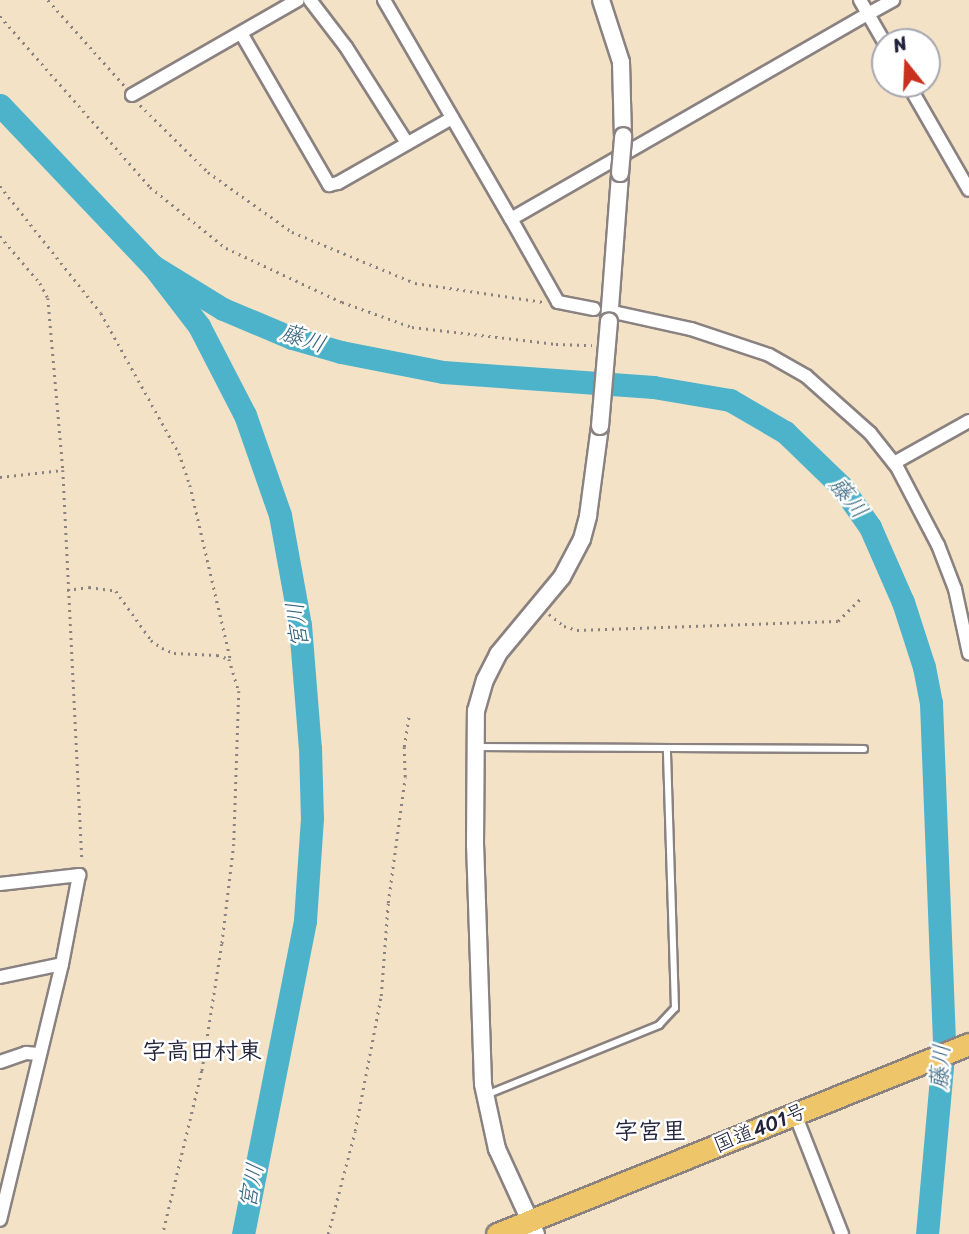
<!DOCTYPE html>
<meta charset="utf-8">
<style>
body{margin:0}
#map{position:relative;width:969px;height:1234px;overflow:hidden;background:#f3e2c6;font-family:Sriracha,"Klee One",sans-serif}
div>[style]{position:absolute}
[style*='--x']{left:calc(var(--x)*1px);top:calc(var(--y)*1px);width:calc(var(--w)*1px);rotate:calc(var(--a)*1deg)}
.river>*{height:23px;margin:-11.5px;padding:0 11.5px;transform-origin:11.5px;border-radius:11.5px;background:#4cb3cb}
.path>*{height:2.5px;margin-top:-1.25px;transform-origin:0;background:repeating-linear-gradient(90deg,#8a8280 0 2px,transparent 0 7px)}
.roads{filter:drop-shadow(2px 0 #8a8280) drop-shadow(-2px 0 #8a8280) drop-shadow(0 2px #8a8280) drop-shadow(0 -2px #8a8280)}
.service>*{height:6px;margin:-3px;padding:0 3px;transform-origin:3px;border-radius:3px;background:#fff}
.minor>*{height:12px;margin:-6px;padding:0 6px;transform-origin:6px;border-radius:6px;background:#fff}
.tertiary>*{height:16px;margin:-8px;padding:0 8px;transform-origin:8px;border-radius:8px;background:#fff}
.trunk>*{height:21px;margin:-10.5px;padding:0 10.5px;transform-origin:10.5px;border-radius:10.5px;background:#eec569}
.bridges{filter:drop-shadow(2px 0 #8a8280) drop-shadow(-2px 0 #8a8280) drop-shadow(0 2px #8a8280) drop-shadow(0 -2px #8a8280)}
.tertiary-bridge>*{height:16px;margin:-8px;padding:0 8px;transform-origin:8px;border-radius:8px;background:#fff}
span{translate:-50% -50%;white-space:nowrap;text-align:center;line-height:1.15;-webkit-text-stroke:5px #fff;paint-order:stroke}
.street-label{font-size:21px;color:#22223b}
.water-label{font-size:23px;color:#35637c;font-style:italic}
.quarter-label{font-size:24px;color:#22223b;font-weight:700}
.north{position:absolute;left:871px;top:28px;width:70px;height:70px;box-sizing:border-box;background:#fff;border:2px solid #a7a7b1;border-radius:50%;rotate:342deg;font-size:19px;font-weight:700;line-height:28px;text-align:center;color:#22223b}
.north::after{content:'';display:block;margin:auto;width:24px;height:32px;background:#c8321e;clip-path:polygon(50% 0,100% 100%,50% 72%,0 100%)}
</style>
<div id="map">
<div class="river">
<i style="--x:0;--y:105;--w:222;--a:46.5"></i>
<i style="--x:153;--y:266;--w:76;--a:52.5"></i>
<i style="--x:199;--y:326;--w:100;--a:62.7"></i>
<i style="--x:245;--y:415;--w:106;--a:70.7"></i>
<i style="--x:280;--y:515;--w:112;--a:79.7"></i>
<i style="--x:300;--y:625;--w:123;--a:85.4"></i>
<i style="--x:310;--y:748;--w:70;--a:88.4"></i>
<i style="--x:312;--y:818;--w:103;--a:93.9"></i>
<i style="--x:305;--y:921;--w:319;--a:101.2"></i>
<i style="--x:153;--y:266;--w:82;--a:31.6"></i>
<i style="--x:223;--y:309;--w:75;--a:22.8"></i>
<i style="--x:292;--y:338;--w:51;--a:15.9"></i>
<i style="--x:341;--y:352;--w:104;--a:11.1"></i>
<i style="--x:443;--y:372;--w:211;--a:4.1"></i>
<i style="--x:653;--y:387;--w:78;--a:9.6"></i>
<i style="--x:730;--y:400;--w:64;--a:30.2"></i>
<i style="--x:785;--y:432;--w:79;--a:44"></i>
<i style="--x:842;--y:487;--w:49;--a:55"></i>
<i style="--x:870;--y:527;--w:82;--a:66.3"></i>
<i style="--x:903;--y:602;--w:68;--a:72.1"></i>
<i style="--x:924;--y:667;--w:37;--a:79"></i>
<i style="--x:931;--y:703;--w:341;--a:87.8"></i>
<i style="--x:944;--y:1044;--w:191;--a:95.1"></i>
</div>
<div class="path">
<i style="--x:48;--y:0;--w:115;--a:48.2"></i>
<i style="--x:0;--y:16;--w:227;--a:48.7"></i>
<i style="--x:150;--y:187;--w:97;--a:38.8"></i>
<i style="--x:226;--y:248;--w:128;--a:25"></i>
<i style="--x:342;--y:302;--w:74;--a:19.7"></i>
<i style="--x:412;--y:327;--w:145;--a:6.7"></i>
<i style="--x:556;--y:344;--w:36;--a:2"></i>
<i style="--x:140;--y:105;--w:95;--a:44.6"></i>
<i style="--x:208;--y:172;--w:103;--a:35.5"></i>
<i style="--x:292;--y:232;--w:133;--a:22.5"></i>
<i style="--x:415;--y:283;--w:130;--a:8.4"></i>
<i style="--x:0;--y:186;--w:162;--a:51.5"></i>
<i style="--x:101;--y:313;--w:160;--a:60.9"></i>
<i style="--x:179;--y:453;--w:34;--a:71"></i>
<i style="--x:190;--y:485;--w:181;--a:76.9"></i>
<i style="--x:0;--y:236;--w:62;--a:49.6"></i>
<i style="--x:40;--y:283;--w:17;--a:62"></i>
<i style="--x:48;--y:298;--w:173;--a:85"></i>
<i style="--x:63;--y:470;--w:392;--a:87.2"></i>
<i style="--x:0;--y:477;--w:63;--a:-6.3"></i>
<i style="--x:67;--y:590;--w:22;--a:-8"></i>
<i style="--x:89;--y:587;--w:27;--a:8"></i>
<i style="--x:116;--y:591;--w:60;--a:54.5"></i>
<i style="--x:151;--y:640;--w:14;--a:36"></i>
<i style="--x:162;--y:648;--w:13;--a:23"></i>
<i style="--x:174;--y:653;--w:43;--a:2.7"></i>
<i style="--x:217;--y:655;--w:13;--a:18"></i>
<i style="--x:229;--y:659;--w:34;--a:73"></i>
<i style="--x:239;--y:691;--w:153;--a:91.9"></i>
<i style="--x:234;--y:844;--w:101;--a:96.8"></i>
<i style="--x:222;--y:944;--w:129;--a:98.9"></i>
<i style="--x:202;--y:1071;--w:168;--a:103.5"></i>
<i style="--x:549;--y:614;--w:19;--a:39"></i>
<i style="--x:564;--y:626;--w:14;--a:17"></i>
<i style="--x:577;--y:630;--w:261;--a:-2"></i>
<i style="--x:838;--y:621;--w:33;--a:-45"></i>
<i style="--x:328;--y:1234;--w:106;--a:-75.3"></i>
<i style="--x:355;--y:1131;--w:137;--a:-79.1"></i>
<i style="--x:381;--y:996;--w:93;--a:-85.7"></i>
<i style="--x:388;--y:903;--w:127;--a:-82.3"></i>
<i style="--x:405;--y:777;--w:30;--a:-92"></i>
<i style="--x:404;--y:747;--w:31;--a:-81"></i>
</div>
<div class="roads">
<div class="service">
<i style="--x:478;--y:747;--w:386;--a:0.3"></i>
<i style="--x:486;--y:1095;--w:187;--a:-22"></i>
<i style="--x:659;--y:1025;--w:23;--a:-47"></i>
<i style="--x:675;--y:1008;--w:260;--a:-91.8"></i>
</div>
<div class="minor">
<i style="--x:310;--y:0;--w:59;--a:52.5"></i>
<i style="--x:346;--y:47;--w:114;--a:57.6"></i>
<i style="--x:384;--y:0;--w:253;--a:59.9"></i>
<i style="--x:860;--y:0;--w:16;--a:60"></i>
<i style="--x:868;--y:14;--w:29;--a:-29"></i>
<i style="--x:241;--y:33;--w:176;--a:59.9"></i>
<i style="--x:329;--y:185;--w:9;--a:-13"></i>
<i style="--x:338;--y:183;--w:131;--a:-29.7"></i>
<i style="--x:908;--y:84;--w:122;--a:60.1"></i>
<i style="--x:132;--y:95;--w:191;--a:-29.8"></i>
<i style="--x:594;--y:309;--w:37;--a:-169"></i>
<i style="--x:558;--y:302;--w:95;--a:-119.5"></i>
<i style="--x:511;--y:219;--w:412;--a:-29.9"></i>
<i style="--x:868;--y:14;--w:34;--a:60"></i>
<i style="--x:618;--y:313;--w:75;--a:12.4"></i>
<i style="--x:691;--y:329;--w:82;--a:18.4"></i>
<i style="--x:769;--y:355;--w:43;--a:29.6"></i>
<i style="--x:806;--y:376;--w:86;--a:41.7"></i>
<i style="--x:870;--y:433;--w:43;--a:51.5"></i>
<i style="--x:897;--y:467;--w:88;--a:62.3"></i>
<i style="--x:938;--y:545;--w:47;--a:68.9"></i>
<i style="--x:955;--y:589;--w:66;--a:77.8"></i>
<i style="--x:894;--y:463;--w:86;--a:-29.2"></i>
<i style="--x:0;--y:884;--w:80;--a:-6.5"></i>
<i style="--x:79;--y:875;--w:91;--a:100.8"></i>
<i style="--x:62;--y:964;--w:263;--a:103.6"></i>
<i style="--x:0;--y:977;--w:63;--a:-11.8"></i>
<i style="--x:0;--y:1062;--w:28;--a:-19"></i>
<i style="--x:26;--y:1053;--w:13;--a:4"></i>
<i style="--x:795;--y:1114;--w:129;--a:68.6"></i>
</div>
<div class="tertiary">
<i style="--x:601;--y:0;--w:65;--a:72.1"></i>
<i style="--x:621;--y:62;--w:74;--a:88.5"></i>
<i style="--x:609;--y:321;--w:148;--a:-85.7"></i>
<i style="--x:536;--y:1234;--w:94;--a:-114.6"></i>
<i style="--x:497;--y:1149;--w:66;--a:-102.2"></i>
<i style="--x:483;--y:1084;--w:239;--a:-91.9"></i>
<i style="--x:475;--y:845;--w:134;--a:-89.6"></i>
<i style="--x:476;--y:711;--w:32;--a:-74"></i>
<i style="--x:485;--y:680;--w:29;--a:-63"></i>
<i style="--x:498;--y:654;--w:100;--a:-50.3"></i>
<i style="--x:562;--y:577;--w:43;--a:-62.2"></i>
<i style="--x:582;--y:539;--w:24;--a:-75"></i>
<i style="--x:588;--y:516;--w:91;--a:-82.4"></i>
</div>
<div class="trunk">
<i style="--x:497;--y:1234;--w:509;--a:-21.93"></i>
</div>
</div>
<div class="bridges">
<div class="tertiary-bridge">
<i style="--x:620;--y:173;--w:37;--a:-85"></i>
<i style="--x:600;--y:426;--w:105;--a:-85.1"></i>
</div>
</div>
<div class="street-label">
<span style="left:760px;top:1128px;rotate:-22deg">国道401号</span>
</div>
<div class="water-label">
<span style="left:303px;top:339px;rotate:18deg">藤川</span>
<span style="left:848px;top:498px;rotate:51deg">藤川</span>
<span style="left:298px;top:625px;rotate:-97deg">宮川</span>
<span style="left:941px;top:1067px;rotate:-86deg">藤川</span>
<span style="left:252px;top:1186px;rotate:-79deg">宮川</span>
</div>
<div class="quarter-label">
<span style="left:202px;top:1052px">字高田村東</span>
<span style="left:650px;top:1132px">字宮里</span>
</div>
<div class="north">N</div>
</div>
